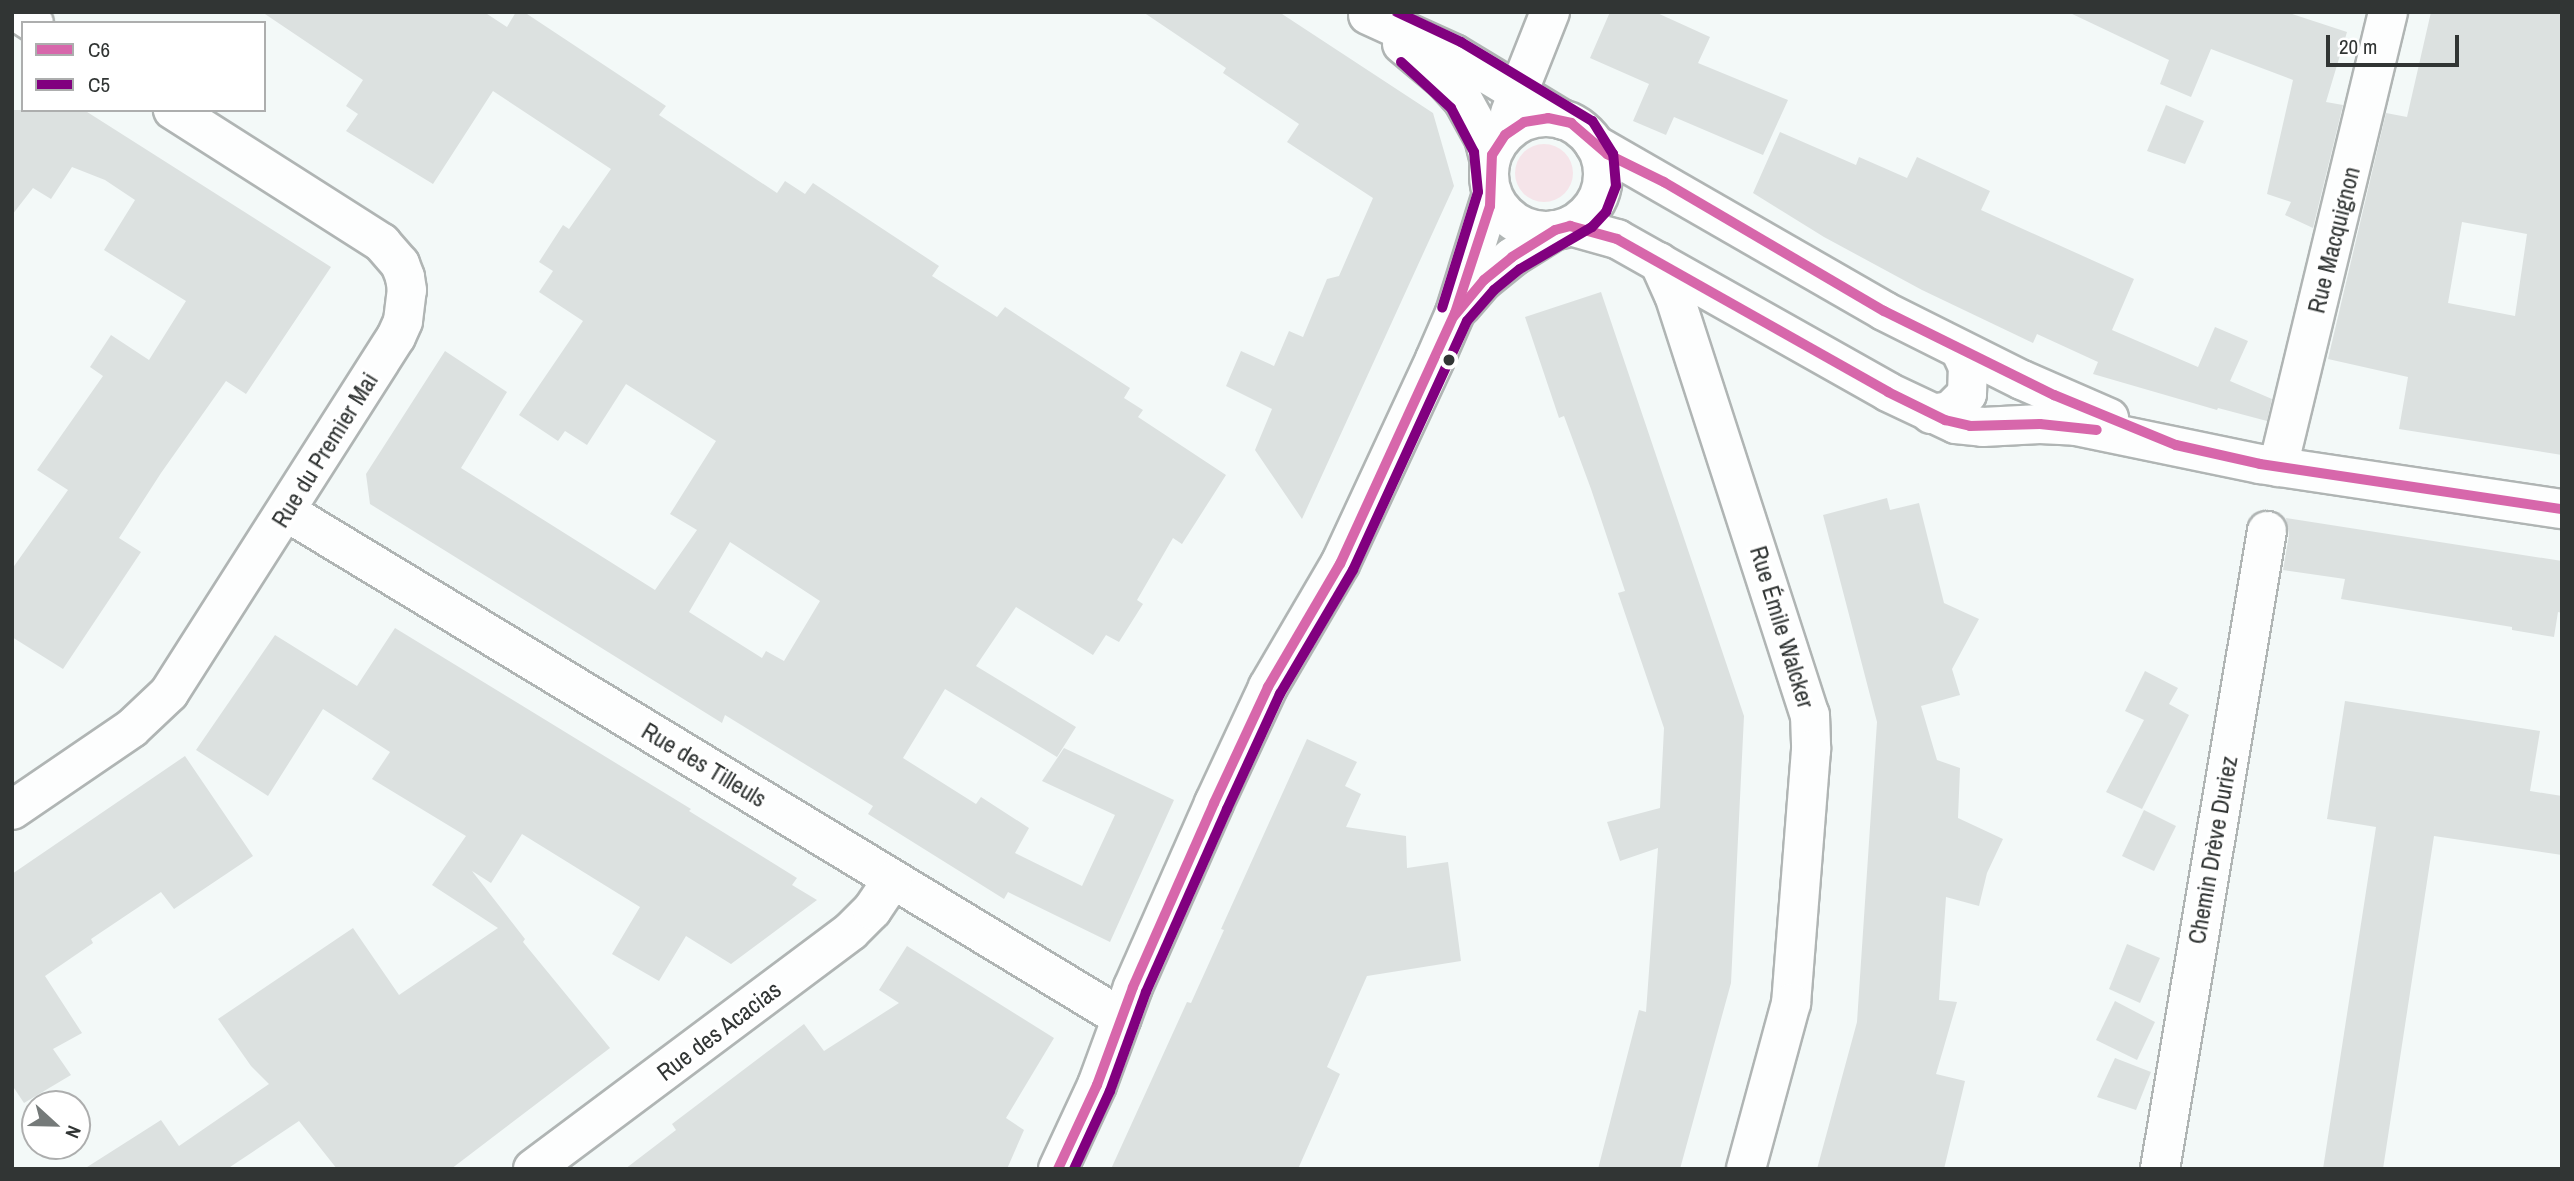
<!DOCTYPE html>
<meta charset="utf-8">
<style>
body{margin:0}
#map{position:relative;width:2574px;height:1181px;overflow:hidden;background:#f3f9f8;font-family:"Archivo Narrow",sans-serif}
div>[style]{position:absolute}
[style*='--x']{left:calc(var(--x)*1px);top:calc(var(--y)*1px);width:calc(var(--w)*1px);rotate:calc(var(--a)*1deg)}
.green>*{inset:0;background:#f5e4e9}
.round{border-radius:50%}
.building>*{inset:0;background:#dce1e0}
.roads{filter:drop-shadow(2px 0 #b0b5b4) drop-shadow(-2px 0 #b0b5b4) drop-shadow(0 2px #b0b5b4) drop-shadow(0 -2px #b0b5b4)}
.minor>*{height:38px;margin:-19px;padding:0 19px;transform-origin:19px;border-radius:19px;background:#fdfefe}
.minor>.ring{margin:-19px;padding:0;box-sizing:content-box;background:none;border:38px solid #fdfefe;border-radius:50%}
.bus-1>*{height:10px;margin:-5px;padding:0 5px;transform-origin:5px;border-radius:5px;background:#d767ab}
.bus-2>*{height:10px;margin:-5px;padding:0 5px;transform-origin:5px;border-radius:5px;background:#81007f}
.dots>*{width:19px;height:19px;translate:-50% -50%;box-sizing:border-box;border:4px solid #fff;border-radius:50%}
span{translate:-50% -50%;white-space:nowrap;text-align:center;line-height:1.15;-webkit-text-stroke:7px #fff;paint-order:stroke}
.street-label{font-size:24px;color:#313534}
.frame{position:absolute;inset:0;border:14px solid #313534;pointer-events:none}
.legend{position:absolute;left:21px;top:21px;width:245px;height:91px;box-sizing:border-box;background:#fff;border:2px solid #adaeae;margin:0;padding:9px 12px;list-style:none;font-size:21px;color:#313534}
.legend li{display:flex;align-items:center;gap:14px;height:35px}
.legend b{width:35px;border:2px solid #adaeae}
.north{position:absolute;left:21px;top:1090px;width:70px;height:70px;box-sizing:border-box;background:#fff;border:2px solid #adaeae;border-radius:50%;rotate:112deg;font-size:19px;font-weight:700;line-height:28px;text-align:center;color:#313534}
.north::after{content:'';display:block;margin:auto;width:24px;height:32px;background:#757a79;clip-path:polygon(50% 0,100% 100%,50% 72%,0 100%)}
.scale{position:absolute;left:2326px;top:35px;width:133px;height:32px;box-sizing:border-box;border:4px solid #313534;border-top:0;padding-left:9px;font-size:21px;line-height:24px;white-space:nowrap;color:#313534;-webkit-text-stroke:5px #fff;paint-order:stroke}
</style>
<div id="map">
<div class="green">
<i class="round" style="left:1515px;top:144px;width:58px;height:58px"></i>
</div>
<div class="building">
<i style="clip-path:polygon(evenodd,262px 12px,484px 12px,507px 27px,516px 12px,524px 12px,666px 106px,659px 115px,777px 193px,785px 181px,805px 194px,813px 183px,939px 266px,932px 276px,997px 317px,1005px 307px,1130px 388px,1124px 398px,1143px 410px,1138px 417px,1226px 475px,1182px 544px,1173px 538px,1137px 600px,1143px 604px,1119px 642px,1106px 635px,1093px 655px,1016px 607px,976px 666px,1076px 727px,1057px 757px,945px 689px,903px 758px,976px 804px,981px 797px,1029px 828px,1015px 853px,1082px 886px,1115px 815px,1042px 781px,1064px 748px,1174px 800px,1110px 942px,1008px 892px,1004px 899px,868px 814px,873px 806px,725px 715px,722px 723px,370px 504px,366px 474px,445px 351px,507px 392px,461px 468px,655px 590px,697px 530px,670px 514px,716px 441px,626px 384px,587px 445px,565px 431px,558px 441px,519px 415px,583px 321px,539px 292px,553px 271px,539px 262px,563px 225px,569px 229px,611px 169px,493px 91px,433px 184px,346px 131px,358px 114px,346px 106px,363px 80px,262px 12px,730px 542px,820px 601px,784px 661px,766px 651px,762px 658px,689px 612px,730px 542px)"></i>
<i style="clip-path:polygon(1143px 12px,1279px 12px,1433px 113px,1454px 186px,1302px 519px,1255px 450px,1272px 409px,1226px 386px,1241px 351px,1274px 366px,1289px 331px,1303px 337px,1327px 279px,1339px 276px,1373px 198px,1287px 142px,1299px 124px,1223px 73px,1226px 68px)"></i>
<i style="clip-path:polygon(1610px 12px,1655px 12px,1710px 37px,1698px 63px,1788px 100px,1763px 155px,1674px 117px,1666px 135px,1633px 121px,1649px 84px,1590px 58px)"></i>
<i style="clip-path:polygon(2068px 12px,2286px 12px,2347px 32px,2326px 102px,2343px 105px,2313px 228px,2285px 215px,2291px 202px,2267px 194px,2293px 80px,2211px 49px,2191px 97px,2160px 84px,2169px 60px)"></i>
<i style="clip-path:polygon(evenodd,2431px 12px,2562px 12px,2562px 455px,2399px 429px,2408px 377px,2328px 359px,2386px 113px,2407px 117px,2431px 12px,2462px 222px,2527px 234px,2515px 316px,2448px 303px,2462px 222px)"></i>
<i style="clip-path:polygon(2166px 105px,2204px 121px,2185px 164px,2147px 151px)"></i>
<i style="clip-path:polygon(12px 110px,84px 110px,331px 267px,246px 394px,226px 381px,161px 473px,119px 538px,141px 552px,63px 669px,12px 637px,12px 569px,68px 490px,37px 470px,103px 376px,90px 367px,111px 335px,149px 360px,186px 301px,104px 250px,135px 200px,105px 180px,72px 167px,51px 199px,33px 188px,12px 215px)"></i>
<i style="clip-path:polygon(1780px 132px,1856px 165px,1859px 157px,1907px 178px,1917px 157px,1990px 191px,1981px 210px,2134px 279px,2112px 330px,2198px 367px,2215px 327px,2248px 341px,2230px 381px,2272px 399px,2267px 421px,2218px 408px,2217px 410px,2093px 374px,2098px 362px,2037px 334px,2033px 343px,1922px 290px,1824px 237px,1753px 193px)"></i>
<i style="clip-path:polygon(1601px 292px,1744px 716px,1731px 983px,1680px 1169px,1598px 1169px,1639px 1010px,1646px 1012px,1658px 848px,1620px 861px,1607px 822px,1660px 808px,1664px 728px,1618px 593px,1625px 591px,1591px 489px,1564px 416px,1559px 418px,1525px 317px)"></i>
<i style="clip-path:polygon(1887px 498px,1890px 510px,1919px 503px,1944px 603px,1979px 619px,1952px 669px,1960px 695px,1921px 706px,1937px 760px,1960px 768px,1958px 818px,2003px 839px,1987px 873px,1979px 906px,1946px 897px,1939px 1000px,1957px 1002px,1936px 1074px,1965px 1081px,1944px 1169px,1817px 1169px,1857px 1022px,1877px 722px,1823px 515px)"></i>
<i style="clip-path:polygon(2286px 518px,2562px 561px,2562px 613px,2558px 612px,2554px 637px,2512px 630px,2512px 627px,2341px 599px,2345px 579px,2283px 570px,2289px 535px)"></i>
<i style="clip-path:polygon(395px 628px,691px 809px,689px 811px,797px 878px,792px 885px,817px 900px,731px 964px,686px 936px,659px 981px,612px 954px,640px 907px,522px 834px,491px 883px,472px 871px,525px 939px,523px 942px,610px 1048px,451px 1169px,337px 1169px,299px 1121px,227px 1169px,84px 1169px,161px 1120px,179px 1146px,269px 1084px,251px 1066px,218px 1019px,353px 928px,399px 995px,498px 928px,432px 885px,466px 836px,372px 779px,390px 752px,323px 709px,268px 796px,196px 750px,275px 635px,357px 686px)"></i>
<i style="clip-path:polygon(2145px 671px,2178px 688px,2169px 704px,2189px 715px,2142px 809px,2106px 792px,2144px 720px,2125px 711px)"></i>
<i style="clip-path:polygon(2345px 701px,2540px 731px,2530px 791px,2562px 796px,2562px 855px,2434px 836px,2383px 1169px,2323px 1169px,2376px 827px,2327px 819px)"></i>
<i style="clip-path:polygon(1307px 739px,1357px 762px,1345px 786px,1361px 794px,1346px 827px,1406px 836px,1407px 868px,1448px 862px,1461px 961px,1367px 976px,1327px 1067px,1340px 1074px,1298px 1169px,1111px 1169px,1187px 1002px,1191px 1003px,1224px 930px,1221px 929px)"></i>
<i style="clip-path:polygon(185px 756px,253px 856px,174px 909px,161px 892px,91px 939px,93px 943px,45px 976px,82px 1033px,53px 1049px,71px 1075px,24px 1103px,12px 1085px,12px 874px)"></i>
<i style="clip-path:polygon(2144px 810px,2176px 826px,2154px 871px,2122px 856px)"></i>
<i style="clip-path:polygon(2127px 944px,2160px 958px,2140px 1003px,2109px 989px)"></i>
<i style="clip-path:polygon(907px 946px,1054px 1038px,1006px 1118px,1024px 1130px,1007px 1169px,625px 1169px,676px 1130px,672px 1124px,804px 1024px,824px 1051px,899px 1003px,879px 990px)"></i>
<i style="clip-path:polygon(2115px 1001px,2155px 1022px,2137px 1060px,2096px 1040px)"></i>
<i style="clip-path:polygon(2115px 1058px,2151px 1072px,2136px 1110px,2097px 1097px)"></i>
</div>
<div class="roads">
<div class="minor">
<i style="--x:17;--y:12;--w:20;--a:33"></i>
<i style="--x:1368;--y:15;--w:94;--a:24.4"></i>
<i style="--x:1454;--y:54;--w:127;--a:31.2"></i>
<i style="--x:1402;--y:44;--w:56;--a:39.9"></i>
<i style="--x:1445;--y:80;--w:27;--a:48"></i>
<i style="--x:1463;--y:100;--w:43;--a:61.1"></i>
<i style="--x:1484;--y:138;--w:25;--a:76"></i>
<i style="--x:1510;--y:113;--w:109;--a:-68.4"></i>
<i class="ring" style="left:1489px;top:117px;width:76px;height:76px"></i>
<i style="--x:1594;--y:144;--w:335;--a:29.9"></i>
<i style="--x:1884;--y:311;--w:154;--a:26.6"></i>
<i style="--x:2022;--y:380;--w:95;--a:23.6"></i>
<i style="--x:1570;--y:226;--w:49;--a:15.5"></i>
<i style="--x:1617;--y:239;--w:311;--a:29.4"></i>
<i style="--x:1888;--y:392;--w:75;--a:25.2"></i>
<i style="--x:1956;--y:424;--w:27;--a:6"></i>
<i style="--x:1983;--y:427;--w:57;--a:-3"></i>
<i style="--x:2040;--y:424;--w:36;--a:3"></i>
<i style="--x:2076;--y:426;--w:188;--a:11.7"></i>
<i style="--x:2260;--y:464;--w:305;--a:8.5"></i>
<i style="--x:1659;--y:262;--w:36;--a:66"></i>
<i style="--x:1674;--y:295;--w:441;--a:72.1"></i>
<i style="--x:1810;--y:715;--w:35;--a:88"></i>
<i style="--x:1811;--y:750;--w:254;--a:94.5"></i>
<i style="--x:1791;--y:1003;--w:172;--a:105.2"></i>
<i style="--x:1461;--y:306;--w:35;--a:-49"></i>
<i style="--x:1484;--y:280;--w:36;--a:-39"></i>
<i style="--x:1512;--y:257;--w:51;--a:-32.1"></i>
<i style="--x:1931;--y:414;--w:19;--a:-9"></i>
<i style="--x:1950;--y:411;--w:24;--a:-45"></i>
<i style="--x:1967;--y:394;--w:27;--a:-88"></i>
<i style="--x:1968;--y:367;--w:19;--a:-115"></i>
<i style="--x:2278;--y:467;--w:468;--a:-76.4"></i>
<i style="--x:287;--y:512;--w:976;--a:31.22"></i>
<i style="--x:12;--y:810;--w:145;--a:-34.3"></i>
<i style="--x:132;--y:728;--w:51;--a:-43.4"></i>
<i style="--x:169;--y:693;--w:422;--a:-57.5"></i>
<i style="--x:396;--y:337;--w:17;--a:-66"></i>
<i style="--x:403;--y:321;--w:31;--a:-83"></i>
<i style="--x:407;--y:290;--w:13;--a:-99"></i>
<i style="--x:405;--y:277;--w:14;--a:-111"></i>
<i style="--x:400;--y:264;--w:28;--a:-131"></i>
<i style="--x:382;--y:243;--w:248;--a:-147.5"></i>
<i style="--x:533;--y:1169;--w:397;--a:-36.8"></i>
<i style="--x:851;--y:931;--w:30;--a:-45"></i>
<i style="--x:872;--y:910;--w:36;--a:-56"></i>
<i style="--x:1058;--y:1169;--w:93;--a:-65.1"></i>
<i style="--x:1097;--y:1085;--w:104;--a:-69.8"></i>
<i style="--x:1133;--y:987;--w:201;--a:-66.2"></i>
<i style="--x:1214;--y:803;--w:128;--a:-65"></i>
<i style="--x:1268;--y:687;--w:143;--a:-59.7"></i>
<i style="--x:1340;--y:564;--w:226;--a:-65.1"></i>
<i style="--x:1435;--y:359;--w:50;--a:-66.5"></i>
<i style="--x:1455;--y:313;--w:125;--a:-72.7"></i>
<i style="--x:2160;--y:1169;--w:647;--a:-80.48"></i>
</div>
</div>
<div class="bus-1">
<i style="--x:1570;--y:226;--w:49;--a:15.5"></i>
<i style="--x:1617;--y:239;--w:311;--a:29.4"></i>
<i style="--x:1888;--y:392;--w:64;--a:26.2"></i>
<i style="--x:1945;--y:420;--w:26;--a:13"></i>
<i style="--x:1970;--y:426;--w:70;--a:-1.6"></i>
<i style="--x:2040;--y:424;--w:57;--a:6"></i>
<i style="--x:1454;--y:316;--w:47;--a:-50.2"></i>
<i style="--x:1484;--y:280;--w:36;--a:-39"></i>
<i style="--x:1512;--y:257;--w:51;--a:-32.1"></i>
<i style="--x:1555;--y:230;--w:16;--a:-15"></i>
<i style="--x:1058;--y:1169;--w:93;--a:-65.1"></i>
<i style="--x:1097;--y:1085;--w:104;--a:-69.8"></i>
<i style="--x:1133;--y:987;--w:201;--a:-66.2"></i>
<i style="--x:1214;--y:803;--w:128;--a:-65"></i>
<i style="--x:1268;--y:687;--w:143;--a:-59.7"></i>
<i style="--x:1340;--y:564;--w:276;--a:-65.4"></i>
<i style="--x:1455;--y:313;--w:113;--a:-71.9"></i>
<i style="--x:1490;--y:206;--w:51;--a:-87.8"></i>
<i style="--x:1492;--y:155;--w:24;--a:-57"></i>
<i style="--x:1505;--y:135;--w:23;--a:-34"></i>
<i style="--x:1524;--y:122;--w:24;--a:-9"></i>
<i style="--x:1548;--y:118;--w:24;--a:12"></i>
<i style="--x:1571;--y:123;--w:48;--a:40.7"></i>
<i style="--x:1607;--y:154;--w:64;--a:26.2"></i>
<i style="--x:1664;--y:182;--w:255;--a:30.4"></i>
<i style="--x:1884;--y:311;--w:190;--a:26.3"></i>
<i style="--x:2054;--y:395;--w:132;--a:22.3"></i>
<i style="--x:2176;--y:445;--w:86;--a:12.7"></i>
<i style="--x:2260;--y:464;--w:305;--a:8.5"></i>
</div>
<div class="bus-2">
<i style="--x:1401;--y:62;--w:68;--a:42.6"></i>
<i style="--x:1451;--y:108;--w:50;--a:62.4"></i>
<i style="--x:1474;--y:152;--w:40;--a:84.3"></i>
<i style="--x:1478;--y:192;--w:121;--a:107.2"></i>
<i style="--x:1074;--y:1169;--w:86;--a:-65.2"></i>
<i style="--x:1110;--y:1091;--w:105;--a:-70"></i>
<i style="--x:1146;--y:992;--w:200;--a:-66.1"></i>
<i style="--x:1227;--y:809;--w:127;--a:-65.3"></i>
<i style="--x:1280;--y:694;--w:144;--a:-59.5"></i>
<i style="--x:1353;--y:570;--w:274;--a:-65.4"></i>
<i style="--x:1467;--y:321;--w:41;--a:-48.9"></i>
<i style="--x:1494;--y:290;--w:33;--a:-39"></i>
<i style="--x:1520;--y:269;--w:83;--a:-30.3"></i>
<i style="--x:1592;--y:227;--w:21;--a:-47"></i>
<i style="--x:1606;--y:212;--w:28;--a:-69"></i>
<i style="--x:1616;--y:186;--w:32;--a:-95"></i>
<i style="--x:1613;--y:154;--w:39;--a:-122"></i>
<i style="--x:1592;--y:121;--w:153;--a:-148.9"></i>
<i style="--x:1461;--y:42;--w:71;--a:-154.9"></i>
</div>
<div class="dots">
<i style="left:1449px;top:360px;background:#313534"></i>
</div>
<div class="street-label">
<span style="left:2334px;top:240px;rotate:-76deg">Rue Macquignon</span>
<span style="left:325px;top:450px;rotate:-58deg">Rue du Premier Mai</span>
<span style="left:1782px;top:627px;rotate:73deg">Rue Émile Walcker</span>
<span style="left:704px;top:765px;rotate:31deg">Rue des Tilleuls</span>
<span style="left:2213px;top:850px;rotate:-80deg">Chemin Drève Duriez</span>
<span style="left:719px;top:1031px;rotate:-37deg">Rue des Acacias</span>
</div>
<div class="frame"></div>
<ul class="legend">
<li><b style="height:9px;background:#d767ab"></b>C6</li>
<li><b style="height:9px;background:#81007f"></b>C5</li>
</ul>
<div class="north">N</div>
<div class="scale">20 m</div>
</div>
